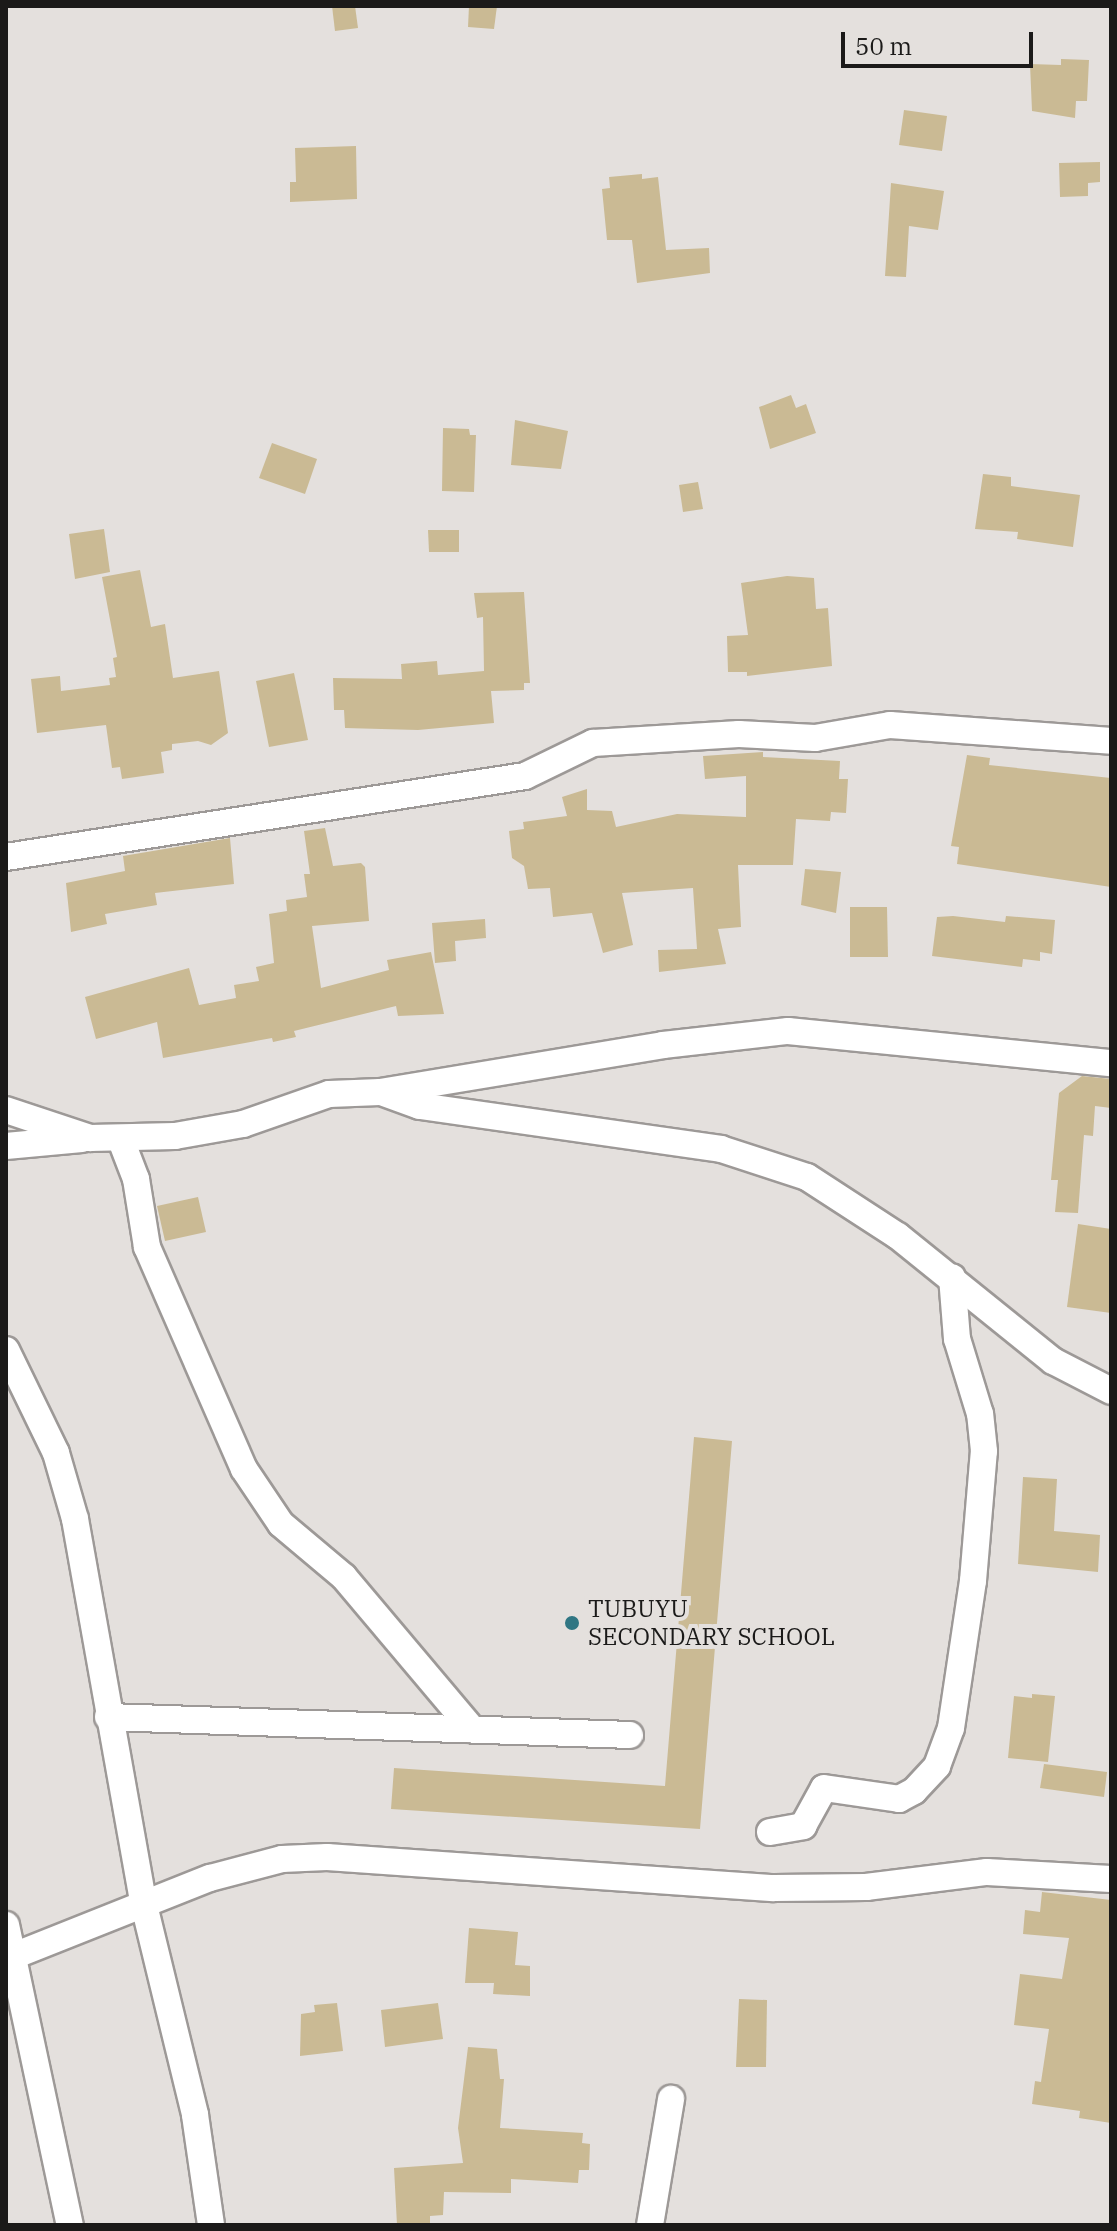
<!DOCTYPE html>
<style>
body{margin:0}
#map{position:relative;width:1117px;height:2231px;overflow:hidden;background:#e4e0dd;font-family:"IBM Plex Serif",serif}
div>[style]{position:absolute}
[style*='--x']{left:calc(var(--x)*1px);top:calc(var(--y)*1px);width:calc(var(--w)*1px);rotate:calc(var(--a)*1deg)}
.building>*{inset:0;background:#caba94}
.roads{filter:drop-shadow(2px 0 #9d9997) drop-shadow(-2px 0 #9d9997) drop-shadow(0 2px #9d9997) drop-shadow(0 -2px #9d9997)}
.minor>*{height:26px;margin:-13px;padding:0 13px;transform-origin:13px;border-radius:13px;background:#fff}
.dots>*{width:22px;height:22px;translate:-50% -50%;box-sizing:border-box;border:4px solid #e4e0dd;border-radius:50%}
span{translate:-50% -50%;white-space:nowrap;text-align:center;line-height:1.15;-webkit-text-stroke:8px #e4e0dd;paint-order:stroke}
.poi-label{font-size:24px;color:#1b1a19}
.left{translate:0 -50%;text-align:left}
.frame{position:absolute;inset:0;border:8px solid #1b1a19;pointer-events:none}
.scale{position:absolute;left:841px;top:32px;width:192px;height:36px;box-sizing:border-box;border:4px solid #1b1a19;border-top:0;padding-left:10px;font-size:24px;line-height:28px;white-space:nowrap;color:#1b1a19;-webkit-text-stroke:6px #e4e0dd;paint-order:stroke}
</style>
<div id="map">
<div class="building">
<i style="clip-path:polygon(332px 6px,355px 6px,358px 28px,335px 31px)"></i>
<i style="clip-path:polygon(469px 6px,497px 6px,494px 29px,468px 27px)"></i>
<i style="clip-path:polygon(1061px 59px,1089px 60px,1087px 101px,1076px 101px,1075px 118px,1032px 111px,1030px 64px,1061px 65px)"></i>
<i style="clip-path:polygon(904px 110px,947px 116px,942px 151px,899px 145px)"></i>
<i style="clip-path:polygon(356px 146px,357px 199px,290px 202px,290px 182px,296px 182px,295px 148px)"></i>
<i style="clip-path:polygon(1100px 162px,1100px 182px,1088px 183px,1088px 196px,1060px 197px,1059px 163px)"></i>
<i style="clip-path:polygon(642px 174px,642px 179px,658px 177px,666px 250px,709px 248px,710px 273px,637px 283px,632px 240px,607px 240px,602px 189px,610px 188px,609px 177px)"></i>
<i style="clip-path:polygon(891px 183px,944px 191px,938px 230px,909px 226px,906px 277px,885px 276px)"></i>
<i style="clip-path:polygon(791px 395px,796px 408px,806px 404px,816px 433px,770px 449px,759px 407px)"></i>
<i style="clip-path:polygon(515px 420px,568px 431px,561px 469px,511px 465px)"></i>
<i style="clip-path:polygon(443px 428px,469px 429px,470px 435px,476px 435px,474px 492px,442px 491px)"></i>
<i style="clip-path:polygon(272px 443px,317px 459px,305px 494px,259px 478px)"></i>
<i style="clip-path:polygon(983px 474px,1011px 477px,1011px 486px,1080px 495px,1073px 547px,1017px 539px,1018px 532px,975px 529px)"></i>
<i style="clip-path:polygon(698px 482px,703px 509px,683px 512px,679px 485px)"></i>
<i style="clip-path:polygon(104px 529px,110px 572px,75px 579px,69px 534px)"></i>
<i style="clip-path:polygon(428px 530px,459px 530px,459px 552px,429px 552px)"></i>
<i style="clip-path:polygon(140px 570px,151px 627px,165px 624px,173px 678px,219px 671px,228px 733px,211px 745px,198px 741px,172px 744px,172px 750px,161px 752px,164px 773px,122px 779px,120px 767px,112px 768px,106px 725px,37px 733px,31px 679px,60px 676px,61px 691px,110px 685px,109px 678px,116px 677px,113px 658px,117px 657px,102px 577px)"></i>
<i style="clip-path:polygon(787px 576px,814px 578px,816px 609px,828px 608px,832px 666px,747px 676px,747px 672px,728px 672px,727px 636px,748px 635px,741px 583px)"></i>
<i style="clip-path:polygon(524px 592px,530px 683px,524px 683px,524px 690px,491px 691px,494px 723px,418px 730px,345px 728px,344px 710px,334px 710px,333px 678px,402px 679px,401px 664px,437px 661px,438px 675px,484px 671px,483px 617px,477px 618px,474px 593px)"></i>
<i style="clip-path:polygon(294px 673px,308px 740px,269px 747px,256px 681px)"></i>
<i style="clip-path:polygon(763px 752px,763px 757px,840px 761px,839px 779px,848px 779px,846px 813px,831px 812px,830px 821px,796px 819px,793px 865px,738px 865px,741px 927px,718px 929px,726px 964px,659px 972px,658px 950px,697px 949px,693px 888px,622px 893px,633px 945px,603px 953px,592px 913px,553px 917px,550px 888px,528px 889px,524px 866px,512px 858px,509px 831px,524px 829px,523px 822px,567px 816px,562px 797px,587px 789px,587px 810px,612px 811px,616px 827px,677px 814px,746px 817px,746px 776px,705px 779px,703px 756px)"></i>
<i style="clip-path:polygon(967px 755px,990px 758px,989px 765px,1111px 778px,1111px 887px,957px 864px,959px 847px,951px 846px)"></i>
<i style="clip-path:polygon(325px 828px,333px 866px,361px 863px,365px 867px,369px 921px,312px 926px,321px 988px,389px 970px,387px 960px,431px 952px,444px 1014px,398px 1016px,396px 1006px,294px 1031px,296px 1037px,273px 1042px,272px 1038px,163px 1058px,157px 1022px,96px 1039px,85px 997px,189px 968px,199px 1005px,236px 998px,234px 985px,259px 981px,256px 967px,274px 963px,269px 914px,287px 911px,286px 900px,307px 897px,304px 874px,310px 874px,304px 831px)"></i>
<i style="clip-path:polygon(230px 838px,234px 884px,155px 893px,157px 905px,105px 914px,107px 924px,71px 932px,66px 883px,125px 871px,123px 856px)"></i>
<i style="clip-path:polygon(805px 869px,841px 872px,836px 913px,801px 905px)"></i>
<i style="clip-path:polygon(850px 907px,887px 907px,888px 957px,850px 957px)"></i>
<i style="clip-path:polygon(953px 916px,1005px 922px,1006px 916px,1055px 920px,1052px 954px,1040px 952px,1040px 961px,1023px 959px,1022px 967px,932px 956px,937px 917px)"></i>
<i style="clip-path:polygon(485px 919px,486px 938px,455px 941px,456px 961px,435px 963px,432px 923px)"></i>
<i style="clip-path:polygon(1082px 1076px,1111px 1079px,1111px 1108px,1095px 1106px,1093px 1136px,1084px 1135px,1078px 1213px,1055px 1212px,1058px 1180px,1051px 1180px,1059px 1093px)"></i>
<i style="clip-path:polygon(198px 1197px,206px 1232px,165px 1241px,157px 1206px)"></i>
<i style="clip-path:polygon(1078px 1224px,1111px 1229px,1111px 1313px,1067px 1307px)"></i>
<i style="clip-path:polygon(694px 1437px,732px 1441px,700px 1829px,391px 1809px,394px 1768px,665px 1786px)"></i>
<i style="clip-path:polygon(1023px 1477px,1057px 1479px,1054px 1531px,1100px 1535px,1098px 1572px,1018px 1564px)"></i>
<i style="clip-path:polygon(1032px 1694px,1055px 1696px,1048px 1762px,1008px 1758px,1014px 1696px,1032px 1698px)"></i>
<i style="clip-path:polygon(1044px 1764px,1107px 1772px,1104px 1797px,1040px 1788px)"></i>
<i style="clip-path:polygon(1042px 1892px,1111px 1900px,1111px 2123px,1079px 2118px,1080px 2111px,1032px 2104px,1035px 2081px,1041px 2082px,1049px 2029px,1014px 2025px,1020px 1974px,1062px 1979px,1069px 1938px,1023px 1934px,1025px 1910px,1040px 1912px)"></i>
<i style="clip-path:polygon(469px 1928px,518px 1932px,515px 1965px,530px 1966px,530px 1996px,493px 1994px,494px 1983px,465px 1983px)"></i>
<i style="clip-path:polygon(739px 1999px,767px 2000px,766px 2067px,736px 2067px)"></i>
<i style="clip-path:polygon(337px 2003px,343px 2051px,300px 2056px,301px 2014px,315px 2012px,314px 2005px)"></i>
<i style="clip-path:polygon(438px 2003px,443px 2039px,385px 2047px,381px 2010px)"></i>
<i style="clip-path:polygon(468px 2047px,497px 2049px,500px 2079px,504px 2079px,500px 2128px,583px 2133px,582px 2143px,590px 2144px,589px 2170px,579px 2170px,578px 2183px,511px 2179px,511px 2193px,444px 2192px,443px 2215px,430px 2216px,430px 2225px,397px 2225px,394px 2168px,463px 2163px,458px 2128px)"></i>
</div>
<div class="roads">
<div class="minor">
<i style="--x:6;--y:857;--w:525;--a:-8.87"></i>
<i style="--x:525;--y:776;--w:76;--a:-25.9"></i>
<i style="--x:593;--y:743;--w:146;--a:-3.5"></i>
<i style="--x:739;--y:734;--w:76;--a:3"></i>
<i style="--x:815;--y:738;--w:76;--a:-9.8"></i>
<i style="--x:890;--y:725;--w:222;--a:4.1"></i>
<i style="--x:384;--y:1093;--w:38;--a:20"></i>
<i style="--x:420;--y:1106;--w:304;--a:8.1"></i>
<i style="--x:721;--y:1149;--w:90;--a:18"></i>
<i style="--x:807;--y:1177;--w:108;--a:33"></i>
<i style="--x:898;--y:1236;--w:199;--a:38.9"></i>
<i style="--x:1053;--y:1361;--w:65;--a:27.3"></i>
<i style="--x:6;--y:1110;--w:89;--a:18.4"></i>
<i style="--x:90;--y:1138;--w:85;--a:-1.3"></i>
<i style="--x:175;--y:1136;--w:69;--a:-10"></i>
<i style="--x:243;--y:1124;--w:91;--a:-19.2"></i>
<i style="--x:329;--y:1094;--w:51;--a:-2.2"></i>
<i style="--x:380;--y:1092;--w:287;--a:-9.4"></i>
<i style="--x:663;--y:1045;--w:126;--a:-6.4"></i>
<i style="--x:788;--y:1031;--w:325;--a:5.7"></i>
<i style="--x:121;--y:1140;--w:42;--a:69"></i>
<i style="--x:136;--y:1179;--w:69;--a:80.8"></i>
<i style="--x:147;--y:1247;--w:242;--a:66.4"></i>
<i style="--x:244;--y:1469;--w:66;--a:56.1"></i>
<i style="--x:281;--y:1524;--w:82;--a:40.1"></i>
<i style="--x:344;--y:1577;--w:199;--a:49.9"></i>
<i style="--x:6;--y:1146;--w:76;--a:-5.3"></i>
<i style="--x:6;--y:1350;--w:114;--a:64.1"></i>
<i style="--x:56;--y:1453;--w:69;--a:73.9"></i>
<i style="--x:75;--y:1519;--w:392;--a:79.9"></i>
<i style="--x:144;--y:1905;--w:216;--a:76.3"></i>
<i style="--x:195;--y:2115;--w:111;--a:81.7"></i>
<i style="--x:108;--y:1717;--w:522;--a:1.97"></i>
<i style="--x:770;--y:1832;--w:34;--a:-10"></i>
<i style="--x:803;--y:1826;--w:43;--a:-61.1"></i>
<i style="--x:824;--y:1788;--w:76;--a:8.3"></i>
<i style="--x:899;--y:1799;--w:17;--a:-28"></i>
<i style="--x:914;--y:1791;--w:34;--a:-47"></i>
<i style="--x:937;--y:1766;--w:40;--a:-69.8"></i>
<i style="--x:951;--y:1728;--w:149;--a:-81.5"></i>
<i style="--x:973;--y:1581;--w:130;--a:-85.2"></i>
<i style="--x:984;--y:1451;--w:37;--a:-96"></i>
<i style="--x:980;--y:1414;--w:78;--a:-107"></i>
<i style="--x:957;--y:1339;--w:62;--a:-94.6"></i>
<i style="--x:6;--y:1925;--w:307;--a:78"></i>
<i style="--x:11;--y:1957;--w:214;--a:-21.7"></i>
<i style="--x:210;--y:1878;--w:74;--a:-14.8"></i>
<i style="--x:282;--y:1859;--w:45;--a:-2.5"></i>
<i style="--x:327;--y:1857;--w:448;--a:4"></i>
<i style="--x:774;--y:1888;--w:92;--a:-0.6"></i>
<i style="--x:866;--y:1887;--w:122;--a:-7.1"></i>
<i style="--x:987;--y:1872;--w:124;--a:3.2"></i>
<i style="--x:650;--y:2225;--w:128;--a:-80.5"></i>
</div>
</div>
<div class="dots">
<i style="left:572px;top:1623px;background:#307683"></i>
</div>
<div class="poi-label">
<span class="left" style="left:588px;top:1623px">TUBUYU<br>SECONDARY SCHOOL</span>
</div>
<div class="frame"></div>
<div class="scale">50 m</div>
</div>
